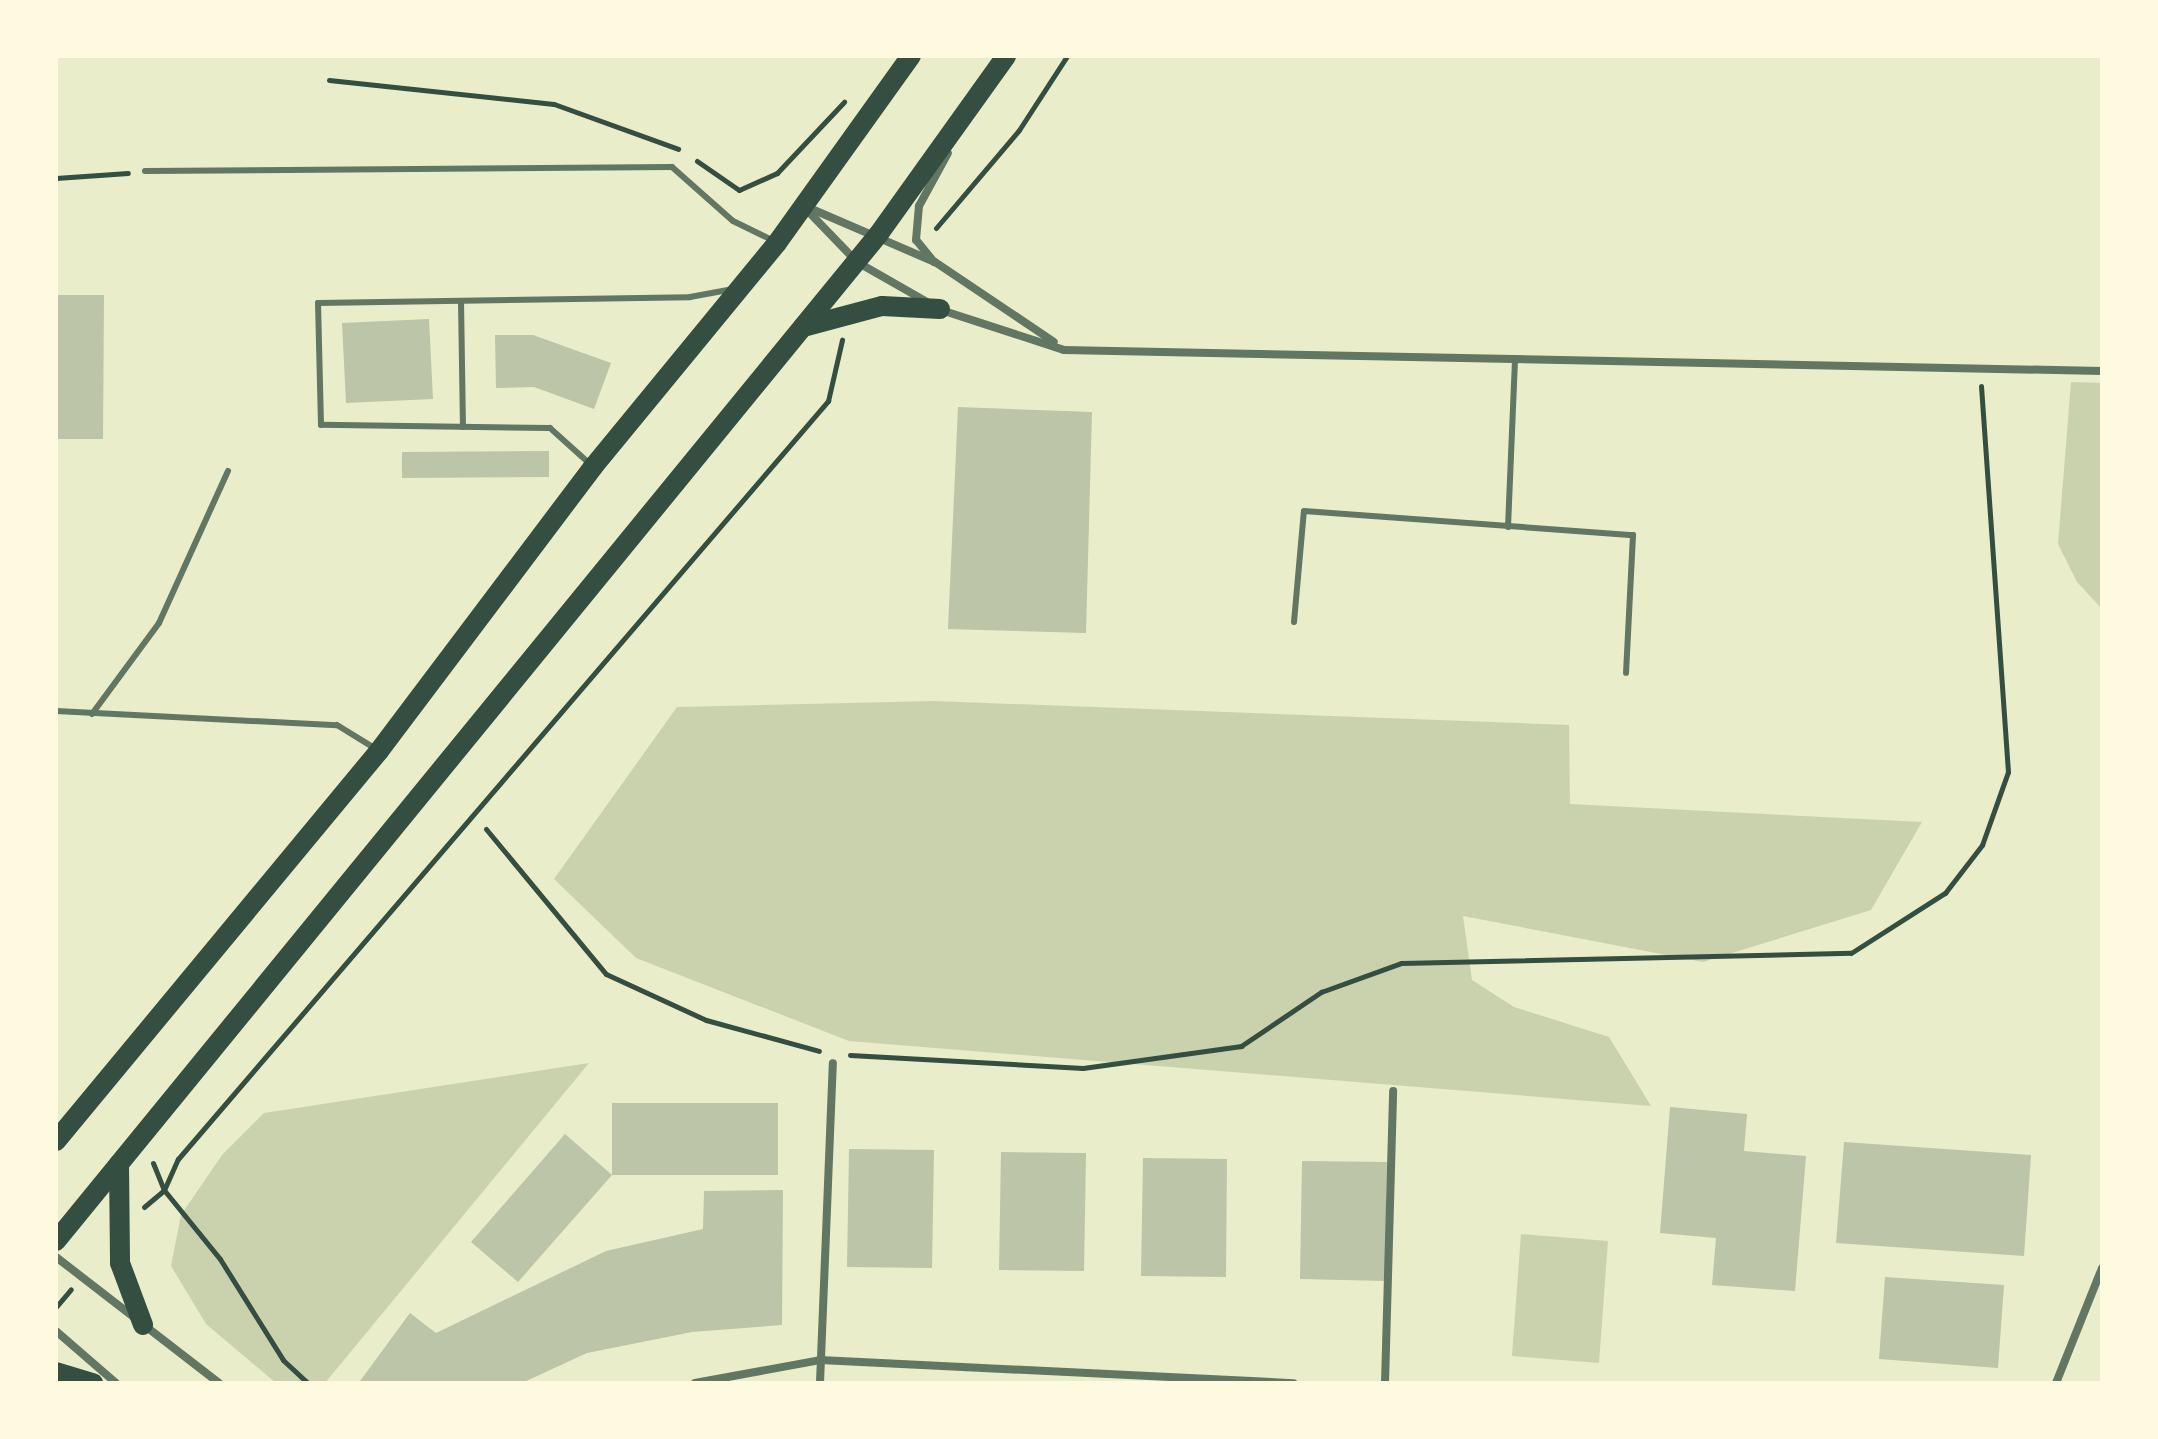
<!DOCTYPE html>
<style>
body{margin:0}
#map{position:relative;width:2158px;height:1439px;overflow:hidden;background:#e9edc9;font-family:"Noto Serif",serif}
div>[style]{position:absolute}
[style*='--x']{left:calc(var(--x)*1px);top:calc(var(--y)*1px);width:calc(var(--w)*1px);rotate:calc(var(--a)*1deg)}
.green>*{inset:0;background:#cad2ad}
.building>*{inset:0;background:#bcc5a7}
.path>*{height:5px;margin:-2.5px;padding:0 2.5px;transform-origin:2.5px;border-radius:2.5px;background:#344e41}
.service>*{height:6px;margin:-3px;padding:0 3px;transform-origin:3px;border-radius:3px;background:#617663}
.minor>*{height:8px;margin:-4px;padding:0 4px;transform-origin:4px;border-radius:4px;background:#617663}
.primary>*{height:20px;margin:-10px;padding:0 10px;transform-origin:10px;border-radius:10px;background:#344e41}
span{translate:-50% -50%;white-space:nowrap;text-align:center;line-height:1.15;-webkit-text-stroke:8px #fefae0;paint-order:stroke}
.frame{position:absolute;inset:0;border:58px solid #fefae0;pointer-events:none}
</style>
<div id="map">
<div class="green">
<i style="clip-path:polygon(2071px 382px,2102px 383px,2102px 609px,2077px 582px,2058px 544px)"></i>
<i style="clip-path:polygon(934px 701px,1569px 725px,1570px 804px,1922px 822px,1871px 910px,1703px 962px,1463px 916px,1472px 980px,1514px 1007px,1609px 1037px,1651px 1106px,849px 1041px,636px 958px,554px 879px,677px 707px)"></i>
<i style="clip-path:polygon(589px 1063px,325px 1383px,276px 1383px,206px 1324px,171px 1266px,181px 1215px,222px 1155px,264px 1113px)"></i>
<i style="clip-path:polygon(1521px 1234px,1608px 1241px,1599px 1363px,1512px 1356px)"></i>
</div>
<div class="building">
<i style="clip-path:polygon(56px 295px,104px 295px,103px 439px,56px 439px)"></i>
<i style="clip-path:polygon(429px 319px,433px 399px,346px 403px,342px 323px)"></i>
<i style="clip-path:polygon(495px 335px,533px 335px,611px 363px,594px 409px,534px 387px,496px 388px)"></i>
<i style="clip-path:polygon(958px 407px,1092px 412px,1086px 633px,948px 629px)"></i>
<i style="clip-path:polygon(549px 451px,549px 477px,402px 478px,402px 452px)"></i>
<i style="clip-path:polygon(612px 1103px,778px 1103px,778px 1175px,612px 1175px)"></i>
<i style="clip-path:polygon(1670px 1107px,1747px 1114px,1744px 1151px,1806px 1156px,1795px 1291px,1712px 1285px,1716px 1238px,1660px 1233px)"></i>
<i style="clip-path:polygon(565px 1134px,612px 1175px,518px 1282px,471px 1242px)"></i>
<i style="clip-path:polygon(1844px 1142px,2031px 1155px,2024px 1256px,1836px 1243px)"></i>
<i style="clip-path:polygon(849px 1149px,934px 1150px,932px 1268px,847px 1267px)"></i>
<i style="clip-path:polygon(1001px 1152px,1086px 1153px,1084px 1271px,999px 1270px)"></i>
<i style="clip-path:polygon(1143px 1158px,1227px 1159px,1226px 1277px,1141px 1276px)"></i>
<i style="clip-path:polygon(1302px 1161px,1387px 1162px,1385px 1281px,1300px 1279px)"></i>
<i style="clip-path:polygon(783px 1190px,782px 1325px,692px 1332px,587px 1353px,522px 1383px,360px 1381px,410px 1313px,436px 1333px,606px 1251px,703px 1229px,704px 1191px)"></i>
<i style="clip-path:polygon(1885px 1277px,2004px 1285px,1998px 1368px,1879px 1359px)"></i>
</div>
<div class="path">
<i style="--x:329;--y:80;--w:226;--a:6.1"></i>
<i style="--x:554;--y:104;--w:132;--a:19.9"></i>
<i style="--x:697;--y:161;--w:51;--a:34.6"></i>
<i style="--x:739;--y:190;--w:42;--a:-24.1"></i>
<i style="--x:777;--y:173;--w:98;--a:-46.7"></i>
<i style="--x:56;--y:178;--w:72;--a:-4"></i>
<i style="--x:936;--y:228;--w:128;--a:-49.7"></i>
<i style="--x:1019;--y:130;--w:88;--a:-57"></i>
<i style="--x:486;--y:829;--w:188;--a:50.4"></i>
<i style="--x:606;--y:974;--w:110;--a:24.7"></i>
<i style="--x:706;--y:1020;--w:117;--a:15.3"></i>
<i style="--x:850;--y:1055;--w:233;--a:3.2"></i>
<i style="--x:1083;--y:1068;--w:160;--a:-7.9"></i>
<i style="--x:1241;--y:1046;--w:97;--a:-34"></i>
<i style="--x:1321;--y:992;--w:85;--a:-19.9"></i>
<i style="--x:1401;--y:963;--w:450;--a:-1.3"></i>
<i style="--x:1851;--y:953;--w:112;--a:-32.6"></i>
<i style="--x:1945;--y:893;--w:61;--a:-52.4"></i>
<i style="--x:1982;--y:845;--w:77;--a:-70.4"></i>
<i style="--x:2008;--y:772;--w:387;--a:-94"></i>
<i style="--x:153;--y:1163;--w:29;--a:68"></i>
<i style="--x:164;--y:1190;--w:89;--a:50.9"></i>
<i style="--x:220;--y:1259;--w:119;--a:58"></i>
<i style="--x:283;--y:1360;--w:34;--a:43"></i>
<i style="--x:144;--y:1207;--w:26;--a:-40"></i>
<i style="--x:164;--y:1190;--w:34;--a:-66"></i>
<i style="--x:178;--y:1159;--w:999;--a:-49.39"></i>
<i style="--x:828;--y:401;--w:63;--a:-77.1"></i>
<i style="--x:56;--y:1307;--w:23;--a:-50"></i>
</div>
<div class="service">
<i style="--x:145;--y:171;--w:527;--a:-0.43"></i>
<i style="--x:672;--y:167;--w:81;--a:41.5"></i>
<i style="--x:733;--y:221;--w:46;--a:26"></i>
<i style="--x:461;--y:301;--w:126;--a:89.1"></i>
<i style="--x:590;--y:464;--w:54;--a:-138"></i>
<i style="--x:550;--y:428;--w:229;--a:-179.2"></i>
<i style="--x:321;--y:425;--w:122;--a:-91.4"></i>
<i style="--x:318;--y:303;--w:372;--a:-0.9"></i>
<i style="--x:690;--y:297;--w:44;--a:-10.5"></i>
<i style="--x:1508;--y:527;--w:165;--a:-87.6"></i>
<i style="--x:1294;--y:622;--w:111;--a:-84.9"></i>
<i style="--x:1304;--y:511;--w:330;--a:4.2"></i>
<i style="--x:1633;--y:535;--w:138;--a:92.9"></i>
<i style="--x:56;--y:711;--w:281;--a:2.9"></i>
<i style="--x:337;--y:725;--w:46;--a:31.6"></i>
<i style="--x:92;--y:714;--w:113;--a:-53.6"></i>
<i style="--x:159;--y:623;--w:167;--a:-65.6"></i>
</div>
<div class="minor">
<i style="--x:807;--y:207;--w:139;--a:23.3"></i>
<i style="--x:935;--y:262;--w:143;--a:33.9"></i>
<i style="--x:805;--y:208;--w:75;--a:46.1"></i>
<i style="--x:857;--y:262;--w:83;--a:29.7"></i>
<i style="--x:934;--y:262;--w:28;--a:-129"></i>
<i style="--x:916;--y:240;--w:34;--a:-85"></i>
<i style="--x:919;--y:206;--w:60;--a:-61.3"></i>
<i style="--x:941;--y:310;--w:129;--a:18"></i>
<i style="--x:1064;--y:350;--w:1038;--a:1.16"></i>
<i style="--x:56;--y:1257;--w:206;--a:37.7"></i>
<i style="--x:56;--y:1331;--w:79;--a:40.9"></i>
<i style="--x:695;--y:1383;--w:127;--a:-10.4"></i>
<i style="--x:820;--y:1360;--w:474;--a:2.8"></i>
<i style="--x:820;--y:1383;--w:320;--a:-87.7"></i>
<i style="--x:1385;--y:1383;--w:292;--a:-88.4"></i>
<i style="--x:2056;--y:1383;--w:124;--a:-68.2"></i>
</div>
<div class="primary">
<i style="--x:803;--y:327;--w:82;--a:-14.9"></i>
<i style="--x:882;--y:306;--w:58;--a:3"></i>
<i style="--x:56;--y:1141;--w:506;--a:-50.37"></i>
<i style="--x:379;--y:751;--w:356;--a:-53"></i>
<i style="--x:593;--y:467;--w:290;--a:-50.6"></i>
<i style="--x:777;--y:243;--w:230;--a:-54.4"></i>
<i style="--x:119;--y:1164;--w:99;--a:89.4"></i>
<i style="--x:120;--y:1263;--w:66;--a:69.6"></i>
<i style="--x:56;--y:1241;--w:1299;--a:-50.75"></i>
<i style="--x:878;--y:235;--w:220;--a:-54.4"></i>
<i style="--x:56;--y:1372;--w:39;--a:17"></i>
</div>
<div class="frame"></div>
</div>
